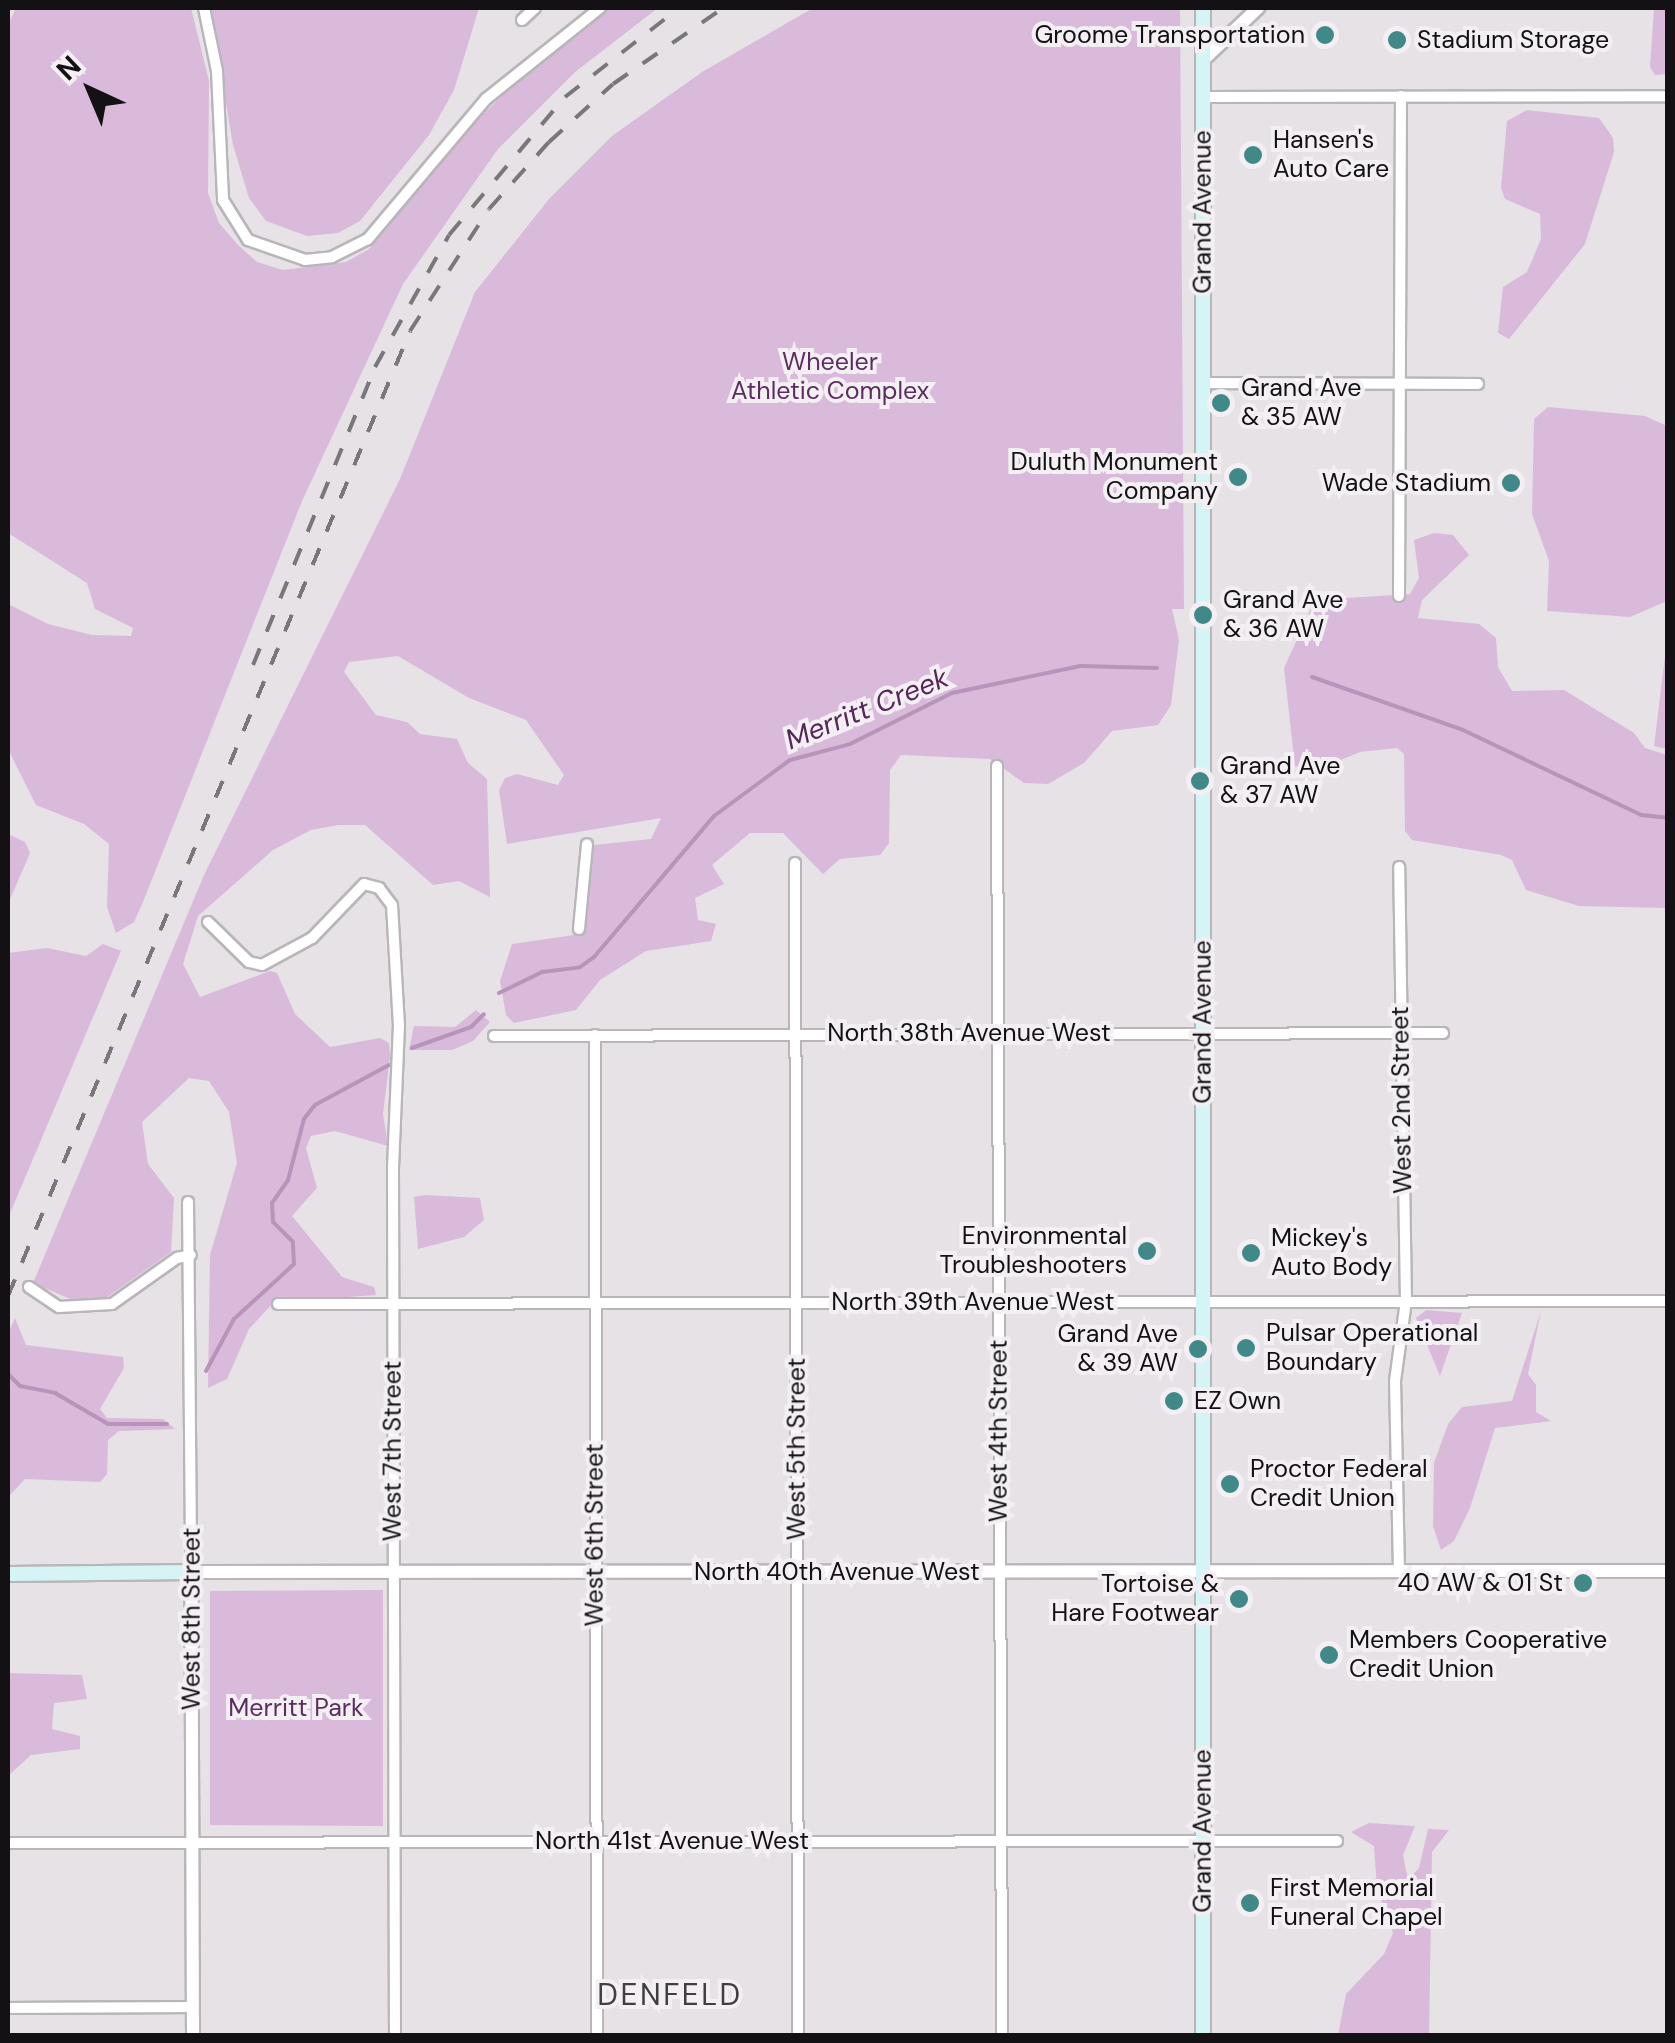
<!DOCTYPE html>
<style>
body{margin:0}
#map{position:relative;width:1675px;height:2043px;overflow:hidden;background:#e6e2e6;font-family:"DM Sans",sans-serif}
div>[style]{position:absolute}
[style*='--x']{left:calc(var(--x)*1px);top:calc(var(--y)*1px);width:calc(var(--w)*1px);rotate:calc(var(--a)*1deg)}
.green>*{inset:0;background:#d9badb}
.stream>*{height:4px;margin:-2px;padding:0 2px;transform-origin:2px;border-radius:2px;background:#b894bb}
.roads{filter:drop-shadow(2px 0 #b9b6b9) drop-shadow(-2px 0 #b9b6b9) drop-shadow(0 2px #b9b6b9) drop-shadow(0 -2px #b9b6b9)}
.minor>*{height:10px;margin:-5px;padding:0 5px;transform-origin:5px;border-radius:5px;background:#fff}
.tertiary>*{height:12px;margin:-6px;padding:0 6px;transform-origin:6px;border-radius:6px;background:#fff}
.secondary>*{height:14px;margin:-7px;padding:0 7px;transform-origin:7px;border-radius:7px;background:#d5f4f5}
.rail>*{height:4px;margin-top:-2px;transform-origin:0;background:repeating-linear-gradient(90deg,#7a777a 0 18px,transparent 0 36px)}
.dots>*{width:28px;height:28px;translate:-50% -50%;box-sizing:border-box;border:5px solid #f3eff3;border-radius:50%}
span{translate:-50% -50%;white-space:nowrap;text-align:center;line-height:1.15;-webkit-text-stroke:8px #f3eff3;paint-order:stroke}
.poi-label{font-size:25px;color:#131113}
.right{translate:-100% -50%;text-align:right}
.left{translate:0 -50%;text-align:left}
.street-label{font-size:25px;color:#131113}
.park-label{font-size:25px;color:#5c2e60}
.water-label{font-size:28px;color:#552759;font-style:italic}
.quarter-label{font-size:30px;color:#423f42;letter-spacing:2.5px}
.frame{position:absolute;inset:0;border:10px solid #131113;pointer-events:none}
.north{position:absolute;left:40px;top:40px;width:100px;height:100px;-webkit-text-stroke:8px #f3eff3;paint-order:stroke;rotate:316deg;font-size:28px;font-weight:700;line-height:40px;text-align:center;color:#131113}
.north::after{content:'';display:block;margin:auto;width:35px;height:45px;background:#131113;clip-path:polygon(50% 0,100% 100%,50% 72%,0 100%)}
</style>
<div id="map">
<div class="green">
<i style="clip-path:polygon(16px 8px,191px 8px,209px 81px,208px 193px,219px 223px,238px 245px,257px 262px,283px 270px,346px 262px,369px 249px,464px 132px,547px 53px,610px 8px,658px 8px,575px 72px,498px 149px,403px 284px,302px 501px,143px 902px,134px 922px,116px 933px,107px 907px,109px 844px,84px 824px,36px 805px,8px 749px,8px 604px,48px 624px,92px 635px,131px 636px,133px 628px,95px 609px,87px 583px,8px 533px,8px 25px)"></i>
<i style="clip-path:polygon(210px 8px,479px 8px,454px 90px,429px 135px,360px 221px,338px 233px,307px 236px,266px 221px,249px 198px,233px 145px)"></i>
<i style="clip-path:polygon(813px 8px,1180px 8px,1184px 609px,1172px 609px,1179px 640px,1171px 705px,1158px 725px,1112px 731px,1084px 763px,1048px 784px,1024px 783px,990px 759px,901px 755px,890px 770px,889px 843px,880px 855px,840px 859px,823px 874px,783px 833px,750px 833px,712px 865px,724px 884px,695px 898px,698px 920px,716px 924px,711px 941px,646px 951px,600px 980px,576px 1010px,514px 1023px,506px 1015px,500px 981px,512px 944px,574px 935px,581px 928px,585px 858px,594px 845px,651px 839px,661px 818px,507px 844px,499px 790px,505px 778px,517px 774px,558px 785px,564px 775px,526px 720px,469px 698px,398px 656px,349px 662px,344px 672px,376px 715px,407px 722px,420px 734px,457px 739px,468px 763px,487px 779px,490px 897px,459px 881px,433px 885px,365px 825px,338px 825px,311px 830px,273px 850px,198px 916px,183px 964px,200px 997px,270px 971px,277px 973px,295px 1014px,330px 1047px,380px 1038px,389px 1043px,390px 1057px,383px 1114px,388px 1146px,335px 1131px,311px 1136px,306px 1148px,317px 1188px,292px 1216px,342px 1277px,374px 1287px,376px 1295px,274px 1302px,249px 1329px,227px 1379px,208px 1388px,210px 1255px,237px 1163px,229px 1112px,209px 1081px,189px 1078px,142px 1122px,148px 1164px,174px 1198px,171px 1252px,103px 1300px,75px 1301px,33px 1283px,204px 875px,400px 479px,475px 292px,549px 199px,612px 136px,702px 72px)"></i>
<i style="clip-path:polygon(1654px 8px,1667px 8px,1667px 74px,1655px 75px,1650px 67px)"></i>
<i style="clip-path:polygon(1527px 110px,1599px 118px,1613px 138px,1614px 152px,1585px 244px,1509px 339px,1498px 333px,1503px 287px,1527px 272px,1541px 239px,1540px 214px,1505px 199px,1501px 188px,1507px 121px)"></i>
<i style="clip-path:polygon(1548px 407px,1645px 416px,1667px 426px,1667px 601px,1630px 617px,1547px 611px,1549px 561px,1532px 514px,1534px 419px)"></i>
<i style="clip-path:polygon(1434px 533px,1453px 535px,1469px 555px,1422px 600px,1418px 618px,1479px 624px,1496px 638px,1498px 667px,1512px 691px,1564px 690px,1634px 733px,1645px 748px,1667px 755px,1667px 908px,1579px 906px,1526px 890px,1512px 860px,1501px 855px,1412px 840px,1405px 831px,1404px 754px,1397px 748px,1360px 752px,1314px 771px,1295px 766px,1284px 668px,1315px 600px,1410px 594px,1419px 578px,1414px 540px)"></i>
<i style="clip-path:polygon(1667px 640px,1667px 749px,1654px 746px)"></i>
<i style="clip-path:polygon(8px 834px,25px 842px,30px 853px,8px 904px)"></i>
<i style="clip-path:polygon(103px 944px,121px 951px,8px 1218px,8px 953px,47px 948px,86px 956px)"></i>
<i style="clip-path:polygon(476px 1010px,490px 1022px,473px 1041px,452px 1050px,409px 1050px,414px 1026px,455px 1027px)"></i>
<i style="clip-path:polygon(425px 1195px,480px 1198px,484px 1220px,464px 1237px,418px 1249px,414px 1197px)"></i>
<i style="clip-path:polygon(1426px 1310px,1462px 1313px,1440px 1376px,1416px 1318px)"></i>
<i style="clip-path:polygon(1541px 1311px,1528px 1374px,1536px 1385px,1536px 1412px,1551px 1421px,1495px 1428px,1470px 1508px,1454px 1541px,1441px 1550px,1433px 1526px,1434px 1463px,1448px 1424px,1462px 1407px,1512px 1401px)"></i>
<i style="clip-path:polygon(15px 1318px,26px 1345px,123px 1357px,124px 1368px,100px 1409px,107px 1418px,163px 1419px,175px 1429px,119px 1431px,108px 1440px,107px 1474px,100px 1482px,25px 1479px,8px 1497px,8px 1334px)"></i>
<i style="clip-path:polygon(383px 1590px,383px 1826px,210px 1825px,210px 1591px)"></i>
<i style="clip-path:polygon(8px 1673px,82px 1675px,87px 1699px,54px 1703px,52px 1729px,80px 1736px,80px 1749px,31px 1755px,8px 1776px)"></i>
<i style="clip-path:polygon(1369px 1823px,1415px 1826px,1403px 1855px,1408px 1880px,1419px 1868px,1428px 1829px,1449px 1830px,1432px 1852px,1429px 2035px,1338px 2035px,1346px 1994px,1384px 1954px,1393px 1933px,1377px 1888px,1374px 1846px,1351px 1832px)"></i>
</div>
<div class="stream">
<i style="--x:1312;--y:677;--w:160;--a:19.3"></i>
<i style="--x:1463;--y:730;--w:197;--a:25.5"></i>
<i style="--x:1641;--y:815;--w:27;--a:6"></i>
<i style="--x:499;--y:993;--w:48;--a:-26"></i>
<i style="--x:542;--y:972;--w:38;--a:-7"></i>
<i style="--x:580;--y:967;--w:17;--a:-36"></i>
<i style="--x:594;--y:957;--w:185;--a:-49.6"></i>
<i style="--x:714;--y:816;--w:94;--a:-36.4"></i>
<i style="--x:790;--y:760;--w:62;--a:-14.9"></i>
<i style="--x:850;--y:744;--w:114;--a:-26.6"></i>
<i style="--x:952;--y:693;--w:131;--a:-11.9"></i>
<i style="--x:1080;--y:666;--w:77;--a:1.5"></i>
<i style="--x:412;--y:1048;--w:63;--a:-19.6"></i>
<i style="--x:471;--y:1027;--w:18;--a:-45"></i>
<i style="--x:206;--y:1371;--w:59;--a:-61.7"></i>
<i style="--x:234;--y:1319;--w:81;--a:-42.5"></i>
<i style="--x:294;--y:1264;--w:22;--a:-93"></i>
<i style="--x:293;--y:1242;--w:28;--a:-135"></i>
<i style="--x:273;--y:1222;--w:19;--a:-93"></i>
<i style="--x:272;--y:1203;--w:28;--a:-55"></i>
<i style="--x:288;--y:1180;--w:63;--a:-75.3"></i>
<i style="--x:304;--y:1119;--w:18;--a:-52"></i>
<i style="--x:315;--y:1105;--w:84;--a:-28.4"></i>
<i style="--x:8;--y:1374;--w:17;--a:45"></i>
<i style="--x:20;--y:1386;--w:36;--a:11"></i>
<i style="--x:55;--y:1393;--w:61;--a:30.3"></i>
<i style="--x:108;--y:1424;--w:59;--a:0"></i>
</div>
<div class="roads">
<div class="minor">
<i style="--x:204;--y:8;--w:64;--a:78.3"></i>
<i style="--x:217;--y:71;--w:129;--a:87.3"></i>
<i style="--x:223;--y:200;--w:47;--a:58"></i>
<i style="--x:248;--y:240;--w:60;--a:19.3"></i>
<i style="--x:305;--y:260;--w:27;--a:-6"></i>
<i style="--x:332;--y:257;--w:40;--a:-26.6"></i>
<i style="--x:368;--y:239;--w:183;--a:-49.9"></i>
<i style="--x:486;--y:99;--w:146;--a:-38.6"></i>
<i style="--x:522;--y:20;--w:18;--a:-43"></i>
<i style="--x:1204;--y:97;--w:464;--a:-0.1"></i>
<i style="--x:1203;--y:383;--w:275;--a:0.2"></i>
<i style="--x:1399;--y:596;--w:500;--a:-89.77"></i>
<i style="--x:997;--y:766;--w:1270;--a:89.77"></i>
<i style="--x:795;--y:863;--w:1173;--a:89.85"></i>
<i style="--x:208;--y:922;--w:57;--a:44.3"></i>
<i style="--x:249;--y:962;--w:13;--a:13"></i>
<i style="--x:262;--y:965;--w:57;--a:-28.4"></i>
<i style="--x:312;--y:938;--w:75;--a:-46.1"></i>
<i style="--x:364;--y:884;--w:16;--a:15"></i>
<i style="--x:379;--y:888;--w:21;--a:53"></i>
<i style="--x:392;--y:905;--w:120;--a:86.7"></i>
<i style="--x:399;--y:1025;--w:143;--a:92.4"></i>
<i style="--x:393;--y:1168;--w:868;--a:89.87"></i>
<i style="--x:579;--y:929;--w:85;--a:-84.6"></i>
<i style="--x:595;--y:1035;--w:1001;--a:89.89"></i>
<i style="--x:494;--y:1036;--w:949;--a:-0.18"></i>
<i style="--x:188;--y:1202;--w:370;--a:89.5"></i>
<i style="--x:29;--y:1287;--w:36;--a:34"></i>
<i style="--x:59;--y:1307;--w:53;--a:-3.2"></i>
<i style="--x:112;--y:1304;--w:80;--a:-35.3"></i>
<i style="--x:177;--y:1258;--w:14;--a:-12"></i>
<i style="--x:278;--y:1304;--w:1390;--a:-0.12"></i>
<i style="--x:1399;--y:1571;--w:190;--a:-91.2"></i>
<i style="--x:1395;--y:1381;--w:81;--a:-82.2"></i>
<i style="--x:1406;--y:1301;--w:434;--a:-90.9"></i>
<i style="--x:8;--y:1843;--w:1329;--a:-0.09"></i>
<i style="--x:8;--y:2008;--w:185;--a:-0.3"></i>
</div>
<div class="tertiary">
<i style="--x:1203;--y:60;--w:76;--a:-43.4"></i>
<i style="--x:193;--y:2036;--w:464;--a:-90.2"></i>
<i style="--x:191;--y:1572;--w:1477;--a:-0.04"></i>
</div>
<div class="secondary">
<i style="--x:8;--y:1574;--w:183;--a:-0.6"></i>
<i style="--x:1203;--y:2036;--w:2028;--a:-90"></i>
</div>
</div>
<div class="rail">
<i style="--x:253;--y:665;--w:322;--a:-67.7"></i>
<i style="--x:375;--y:367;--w:151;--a:-60.7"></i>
<i style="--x:449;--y:235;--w:180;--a:-50"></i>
<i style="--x:565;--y:97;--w:145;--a:-38"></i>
<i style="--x:8;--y:1296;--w:1045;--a:-67.38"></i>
<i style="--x:410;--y:331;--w:145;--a:-57.1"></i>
<i style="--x:489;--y:209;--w:90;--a:-48.2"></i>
<i style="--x:549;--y:142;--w:86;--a:-42.2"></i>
<i style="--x:613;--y:84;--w:134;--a:-34.6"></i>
</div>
<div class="dots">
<i style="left:1325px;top:35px;background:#418989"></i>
<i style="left:1397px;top:40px;background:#418989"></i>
<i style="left:1253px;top:155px;background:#418989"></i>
<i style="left:1221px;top:403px;background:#418989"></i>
<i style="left:1238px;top:477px;background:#418989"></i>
<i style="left:1511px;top:483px;background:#418989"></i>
<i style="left:1203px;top:615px;background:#418989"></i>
<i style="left:1200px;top:781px;background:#418989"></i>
<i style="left:1147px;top:1251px;background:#418989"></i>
<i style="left:1251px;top:1253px;background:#418989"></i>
<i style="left:1246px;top:1348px;background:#418989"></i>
<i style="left:1198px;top:1349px;background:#418989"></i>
<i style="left:1174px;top:1401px;background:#418989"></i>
<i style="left:1230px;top:1484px;background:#418989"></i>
<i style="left:1583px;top:1583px;background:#418989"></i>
<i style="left:1239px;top:1599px;background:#418989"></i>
<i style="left:1329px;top:1655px;background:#418989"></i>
<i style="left:1250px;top:1903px;background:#418989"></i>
</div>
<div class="poi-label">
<span class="right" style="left:1305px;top:35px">Groome Transportation</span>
<span class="left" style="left:1417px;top:40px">Stadium Storage</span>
<span class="left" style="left:1273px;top:155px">Hansen's<br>Auto Care</span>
<span class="left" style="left:1241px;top:403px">Grand Ave<br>&amp; 35 AW</span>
<span class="right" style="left:1218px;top:477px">Duluth Monument<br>Company</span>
<span class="right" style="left:1491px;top:483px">Wade Stadium</span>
<span class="left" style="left:1223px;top:615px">Grand Ave<br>&amp; 36 AW</span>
<span class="left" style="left:1220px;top:781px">Grand Ave<br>&amp; 37 AW</span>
<span class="right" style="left:1127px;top:1251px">Environmental<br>Troubleshooters</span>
<span class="left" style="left:1271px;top:1253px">Mickey's<br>Auto Body</span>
<span class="left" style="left:1266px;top:1348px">Pulsar Operational<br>Boundary</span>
<span class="right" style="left:1178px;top:1349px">Grand Ave<br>&amp; 39 AW</span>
<span class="left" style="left:1194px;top:1401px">EZ Own</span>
<span class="left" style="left:1250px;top:1484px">Proctor Federal<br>Credit Union</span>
<span class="right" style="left:1563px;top:1583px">40 AW &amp; 01 St</span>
<span class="right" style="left:1219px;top:1599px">Tortoise &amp;<br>Hare Footwear</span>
<span class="left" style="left:1349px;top:1655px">Members Cooperative<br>Credit Union</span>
<span class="left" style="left:1270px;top:1903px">First Memorial<br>Funeral Chapel</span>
</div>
<div class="street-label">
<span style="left:1203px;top:212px;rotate:-90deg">Grand Avenue</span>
<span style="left:1203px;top:1022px;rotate:-90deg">Grand Avenue</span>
<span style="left:969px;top:1033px">North 38th Avenue West</span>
<span style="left:1402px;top:1100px;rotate:-91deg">West 2nd Street</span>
<span style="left:973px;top:1302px">North 39th Avenue West</span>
<span style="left:999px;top:1431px;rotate:-90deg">West 4th Street</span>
<span style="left:797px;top:1449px;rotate:-90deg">West 5th Street</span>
<span style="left:393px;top:1451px;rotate:-90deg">West 7th Street</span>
<span style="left:595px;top:1535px;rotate:-90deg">West 6th Street</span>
<span style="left:837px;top:1572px">North 40th Avenue West</span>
<span style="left:192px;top:1619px;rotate:-90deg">West 8th Street</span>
<span style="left:1203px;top:1831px;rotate:-90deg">Grand Avenue</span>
<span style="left:672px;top:1841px">North 41st Avenue West</span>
</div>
<div class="park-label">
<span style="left:830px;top:377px">Wheeler<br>Athletic Complex</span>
<span style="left:296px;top:1708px">Merritt Park</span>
</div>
<div class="water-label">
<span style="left:867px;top:709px;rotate:-22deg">Merritt Creek</span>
</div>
<div class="quarter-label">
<span style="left:670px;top:1995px">DENFELD</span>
</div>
<div class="frame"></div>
<div class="north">N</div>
</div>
